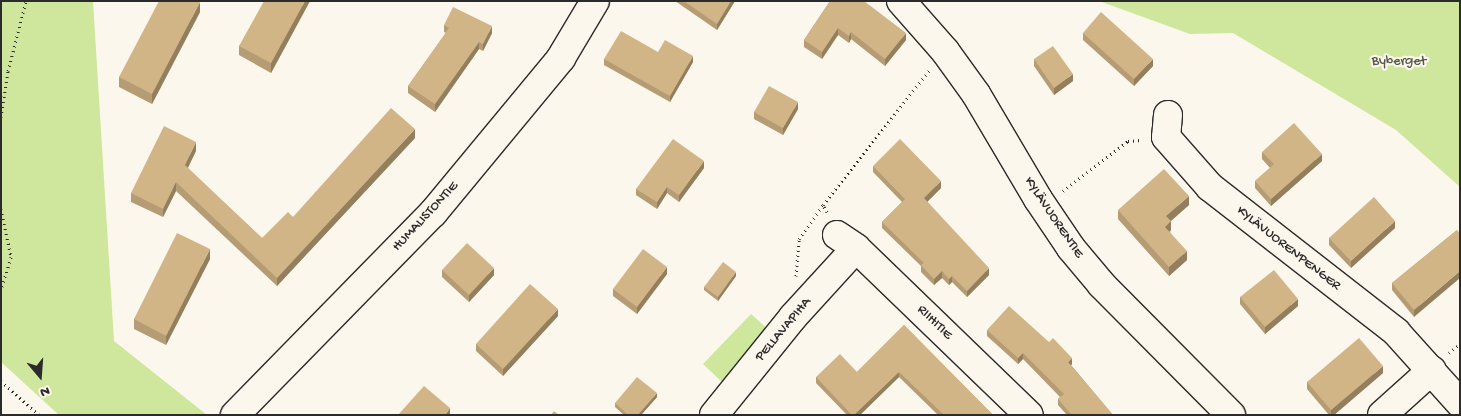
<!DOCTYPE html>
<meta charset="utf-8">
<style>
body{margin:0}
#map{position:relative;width:1461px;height:416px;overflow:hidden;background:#fbf7ec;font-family:"Gochi Hand",sans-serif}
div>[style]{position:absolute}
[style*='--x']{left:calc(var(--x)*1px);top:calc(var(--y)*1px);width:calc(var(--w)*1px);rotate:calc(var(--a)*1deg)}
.green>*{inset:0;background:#cfe79c}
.path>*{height:3px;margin-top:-1.5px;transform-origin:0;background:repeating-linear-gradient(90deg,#2b2b2b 0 1px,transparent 0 5px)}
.roads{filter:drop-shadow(1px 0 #2b2b2b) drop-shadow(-1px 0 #2b2b2b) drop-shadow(0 1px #2b2b2b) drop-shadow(0 -1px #2b2b2b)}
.minor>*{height:28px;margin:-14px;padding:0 14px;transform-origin:14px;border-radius:14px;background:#fbf7ec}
.wall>*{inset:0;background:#b59c74}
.shaded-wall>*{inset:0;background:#937f5e}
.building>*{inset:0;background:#d2b587}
span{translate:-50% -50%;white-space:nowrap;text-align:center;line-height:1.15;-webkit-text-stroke:4.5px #fbf7ec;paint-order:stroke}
.park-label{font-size:14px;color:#545a47}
.street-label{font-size:14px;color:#2b2b2b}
.frame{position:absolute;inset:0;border:2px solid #2b2b2b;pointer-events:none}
.north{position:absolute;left:15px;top:351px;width:50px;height:50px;-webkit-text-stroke:4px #fbf7ec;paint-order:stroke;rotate:162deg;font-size:14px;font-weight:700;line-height:20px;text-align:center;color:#2b2b2b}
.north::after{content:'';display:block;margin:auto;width:18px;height:22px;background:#2b2b2b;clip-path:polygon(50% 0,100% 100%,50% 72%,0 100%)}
</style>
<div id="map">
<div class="green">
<i style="clip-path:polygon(1px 1px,93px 1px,114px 341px,207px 415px,59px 415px,1px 362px)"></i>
<i style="clip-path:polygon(1099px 1px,1460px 1px,1460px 187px,1396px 130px,1233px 33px,1190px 34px)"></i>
<i style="clip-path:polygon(751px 314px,770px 331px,722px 382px,703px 364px)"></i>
</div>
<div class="path">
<i style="--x:1;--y:117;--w:47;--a:-81.3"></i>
<i style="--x:8;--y:71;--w:72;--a:-75.6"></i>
<i style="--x:1063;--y:191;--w:82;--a:-37.6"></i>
<i style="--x:1128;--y:141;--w:14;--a:-4"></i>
<i style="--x:1;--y:209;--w:49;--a:78.2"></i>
<i style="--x:11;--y:257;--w:34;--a:107"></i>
<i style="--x:827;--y:212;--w:8;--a:-120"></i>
<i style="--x:823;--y:205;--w:171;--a:-51.7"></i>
<i style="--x:796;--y:276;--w:37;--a:-85"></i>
<i style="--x:799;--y:239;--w:42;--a:-54.8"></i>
<i style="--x:1449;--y:353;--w:14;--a:-39"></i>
<i style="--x:1;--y:381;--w:51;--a:41.8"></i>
</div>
<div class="roads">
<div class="minor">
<i style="--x:901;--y:1;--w:67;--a:48.7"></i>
<i style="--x:945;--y:51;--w:53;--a:54.2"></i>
<i style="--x:976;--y:94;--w:122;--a:59.4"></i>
<i style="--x:1038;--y:199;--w:59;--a:56"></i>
<i style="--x:1071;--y:248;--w:48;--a:50"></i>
<i style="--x:1102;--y:285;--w:183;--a:45.2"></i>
<i style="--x:1168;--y:115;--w:22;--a:95"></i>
<i style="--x:1166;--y:137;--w:67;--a:48.7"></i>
<i style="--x:1210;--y:187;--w:236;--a:37.9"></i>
<i style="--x:1396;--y:332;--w:96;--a:48"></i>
<i style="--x:837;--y:235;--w:23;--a:34"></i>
<i style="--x:856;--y:248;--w:240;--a:44"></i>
<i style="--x:235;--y:415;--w:283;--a:-45.6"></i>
<i style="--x:433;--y:213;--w:201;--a:-50.4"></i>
<i style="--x:561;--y:58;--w:66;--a:-59.2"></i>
<i style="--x:714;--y:415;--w:126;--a:-51.1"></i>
<i style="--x:793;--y:317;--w:93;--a:-47.6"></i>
<i style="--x:1382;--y:415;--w:67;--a:-42"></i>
</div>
</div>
<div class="wall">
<i style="clip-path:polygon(310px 1px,271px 73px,239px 55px,239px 46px)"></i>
<i style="clip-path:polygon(675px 1px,735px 1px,717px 30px)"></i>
<i style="clip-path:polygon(830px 1px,906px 40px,885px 66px,851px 39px,849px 43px,838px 35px,822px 59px,804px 47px,804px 40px)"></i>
<i style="clip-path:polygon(200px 12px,152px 104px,119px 87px,119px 77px)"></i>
<i style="clip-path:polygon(444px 25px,492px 33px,483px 51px,479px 49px,435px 112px,408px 93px,408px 86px,446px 33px,444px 32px)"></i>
<i style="clip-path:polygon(1083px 33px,1153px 66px,1134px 86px,1083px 40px)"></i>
<i style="clip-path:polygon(604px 59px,693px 62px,670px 102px,604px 65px)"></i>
<i style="clip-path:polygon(1034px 59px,1073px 81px,1054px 95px,1034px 66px)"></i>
<i style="clip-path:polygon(798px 109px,783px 135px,754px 119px,754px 112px)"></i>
<i style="clip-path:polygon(415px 138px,277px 286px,176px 191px,163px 217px,131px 202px,131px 193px,196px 151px,187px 168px,262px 238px,293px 217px)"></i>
<i style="clip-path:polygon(1262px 152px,1322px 161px,1271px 206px,1255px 188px,1255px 181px,1270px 168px,1262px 159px)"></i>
<i style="clip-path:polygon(873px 166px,941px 188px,927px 202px,989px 275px,967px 297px,952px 282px,949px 285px,942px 278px,934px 285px,921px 272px,921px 266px,882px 228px,882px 222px,902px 202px,873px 172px)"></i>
<i style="clip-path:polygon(704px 168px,679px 202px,667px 193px,657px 209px,636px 195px,636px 189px)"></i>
<i style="clip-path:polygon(1189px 205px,1171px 221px,1171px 230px,1170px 232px,1187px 260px,1169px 276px,1118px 219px,1118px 210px)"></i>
<i style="clip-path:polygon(1395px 228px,1351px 268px,1329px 245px,1329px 238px)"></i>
<i style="clip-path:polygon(1457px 230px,1414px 317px,1392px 290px,1392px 283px)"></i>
<i style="clip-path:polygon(210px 259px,166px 345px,134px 329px,134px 319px)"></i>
<i style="clip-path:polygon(442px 270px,494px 275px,469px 302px,442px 277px)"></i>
<i style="clip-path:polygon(667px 274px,637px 314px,613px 296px,613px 289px)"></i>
<i style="clip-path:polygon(736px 276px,718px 301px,704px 290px,704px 287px)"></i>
<i style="clip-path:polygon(1240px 297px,1298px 306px,1265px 334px,1240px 304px)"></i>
<i style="clip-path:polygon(558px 316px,503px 376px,476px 351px,476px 344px)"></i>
<i style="clip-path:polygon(904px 325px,993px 415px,938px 415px,899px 377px,860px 415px,847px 415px,816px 383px,816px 377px,857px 372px)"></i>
<i style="clip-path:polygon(987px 330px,1072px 364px,1071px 365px,1113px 415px,1067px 415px,1058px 405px,1058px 399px,1060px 397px,1023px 359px,1018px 364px,987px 336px)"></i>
<i style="clip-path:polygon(1383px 373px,1334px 415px,1329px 415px,1307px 389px,1307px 382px)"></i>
<i style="clip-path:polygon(657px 397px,641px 415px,624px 415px,615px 407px,615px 403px)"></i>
</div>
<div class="shaded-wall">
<i style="clip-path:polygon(305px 1px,310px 1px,271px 73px,271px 63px)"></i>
<i style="clip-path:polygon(731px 1px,735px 1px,717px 30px,717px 24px)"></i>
<i style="clip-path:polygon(200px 2px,200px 12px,152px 104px,152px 94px)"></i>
<i style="clip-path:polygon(492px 26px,492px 33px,483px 51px,483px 44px)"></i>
<i style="clip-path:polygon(838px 28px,838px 35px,822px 59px,822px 52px)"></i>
<i style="clip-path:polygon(851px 32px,851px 39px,849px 43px,849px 36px)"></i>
<i style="clip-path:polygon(906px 33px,906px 40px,885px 66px,885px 59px)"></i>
<i style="clip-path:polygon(479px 42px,479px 49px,435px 112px,435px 104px)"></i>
<i style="clip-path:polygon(693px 56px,693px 62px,670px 102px,670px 96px)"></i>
<i style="clip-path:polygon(1153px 59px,1153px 66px,1134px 86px,1134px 79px)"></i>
<i style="clip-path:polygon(1073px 74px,1073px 81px,1054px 95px,1054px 88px)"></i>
<i style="clip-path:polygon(798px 102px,798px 109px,783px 135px,783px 128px)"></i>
<i style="clip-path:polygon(415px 129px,415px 138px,277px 286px,277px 278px)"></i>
<i style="clip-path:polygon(196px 142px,196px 151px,185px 174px,185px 165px)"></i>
<i style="clip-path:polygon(1322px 154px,1322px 161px,1271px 206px,1271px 199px)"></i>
<i style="clip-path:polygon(704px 161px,704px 168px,679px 202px,679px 195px)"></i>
<i style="clip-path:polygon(941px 181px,941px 188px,924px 205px,924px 198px)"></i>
<i style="clip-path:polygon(176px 182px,176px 191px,163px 217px,163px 209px)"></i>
<i style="clip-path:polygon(667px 187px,667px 193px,657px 209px,657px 202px)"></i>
<i style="clip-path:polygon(1189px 196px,1189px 205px,1166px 225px,1166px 216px)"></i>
<i style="clip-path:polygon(1171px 221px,1171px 230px,1165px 235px,1165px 227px)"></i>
<i style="clip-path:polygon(1395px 221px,1395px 228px,1351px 268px,1351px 261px)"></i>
<i style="clip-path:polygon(210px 249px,210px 259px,166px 345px,166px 336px)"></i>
<i style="clip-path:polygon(1187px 251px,1187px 260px,1169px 276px,1169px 267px)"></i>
<i style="clip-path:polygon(667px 267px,667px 274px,637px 314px,637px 307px)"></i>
<i style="clip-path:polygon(494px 268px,494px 275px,469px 302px,469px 295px)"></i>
<i style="clip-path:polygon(989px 268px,989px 275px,967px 297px,967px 291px)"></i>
<i style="clip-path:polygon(942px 271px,942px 278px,934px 285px,934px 279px)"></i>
<i style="clip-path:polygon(1460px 271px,1460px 278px,1414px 317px,1414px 310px)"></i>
<i style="clip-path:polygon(736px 272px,736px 276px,718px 301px,718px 297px)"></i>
<i style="clip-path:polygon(952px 276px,952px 282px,949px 285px,949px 279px)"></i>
<i style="clip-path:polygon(1298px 299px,1298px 306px,1265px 334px,1265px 327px)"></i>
<i style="clip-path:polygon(558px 309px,558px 316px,503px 376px,503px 369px)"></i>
<i style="clip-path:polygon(1023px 353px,1023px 359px,1018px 364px,1018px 358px)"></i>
<i style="clip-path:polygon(1072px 358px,1072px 364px,1068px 368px,1068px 362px)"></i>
<i style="clip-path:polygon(1383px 366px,1383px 373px,1334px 415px,1331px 415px,1331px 410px)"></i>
<i style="clip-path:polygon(899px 372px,899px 377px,860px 415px,854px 415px)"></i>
<i style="clip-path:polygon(657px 393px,657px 397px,641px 415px,638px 415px)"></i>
<i style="clip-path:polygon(450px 408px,450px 415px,445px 415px)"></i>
</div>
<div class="building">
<i style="clip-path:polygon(159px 1px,199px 1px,200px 2px,152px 94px,119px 77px)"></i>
<i style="clip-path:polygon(264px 1px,305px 1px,271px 63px,239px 46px)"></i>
<i style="clip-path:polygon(684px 1px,731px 1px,717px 24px)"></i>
<i style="clip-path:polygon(830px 1px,864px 1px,906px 33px,885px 59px,851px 32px,849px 36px,838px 28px,822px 52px,804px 40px)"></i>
<i style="clip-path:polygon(453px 7px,492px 26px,483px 44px,479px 42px,435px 104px,408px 86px,449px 28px,444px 25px)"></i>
<i style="clip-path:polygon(1101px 12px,1153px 59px,1134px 79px,1083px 33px)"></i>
<i style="clip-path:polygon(621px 31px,658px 52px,665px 40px,693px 56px,670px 96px,604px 59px)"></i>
<i style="clip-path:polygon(1053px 46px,1073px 74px,1054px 88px,1034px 59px)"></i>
<i style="clip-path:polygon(769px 86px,798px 102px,783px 128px,754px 112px)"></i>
<i style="clip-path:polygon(391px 108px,415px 129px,277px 278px,176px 182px,163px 209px,131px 193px,164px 126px,196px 142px,185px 165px,262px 238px,288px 212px,293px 217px)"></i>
<i style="clip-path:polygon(1294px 123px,1322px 154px,1271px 199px,1255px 181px,1274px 164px,1262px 152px)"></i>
<i style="clip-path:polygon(673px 139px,704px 161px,679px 195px,667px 187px,657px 202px,636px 189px)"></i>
<i style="clip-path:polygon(900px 139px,941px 181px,924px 198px,989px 268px,967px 291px,952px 276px,949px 279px,942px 271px,934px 279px,921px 265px,924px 263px,882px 222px,905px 199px,873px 166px)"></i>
<i style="clip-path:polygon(1164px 169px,1189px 196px,1166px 216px,1171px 221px,1165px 227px,1187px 251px,1169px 267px,1118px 210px)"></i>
<i style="clip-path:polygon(1374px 197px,1395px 221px,1351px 261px,1329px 238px)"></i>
<i style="clip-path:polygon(1457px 230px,1460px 233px,1460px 271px,1414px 310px,1392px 283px)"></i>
<i style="clip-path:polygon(177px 233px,210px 249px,166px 336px,134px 319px)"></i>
<i style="clip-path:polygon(467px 243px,494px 268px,469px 295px,442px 270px)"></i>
<i style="clip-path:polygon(643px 249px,667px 267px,637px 307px,613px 289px)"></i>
<i style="clip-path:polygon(723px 262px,736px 272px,718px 297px,704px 287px)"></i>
<i style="clip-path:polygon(1274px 270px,1298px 299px,1265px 327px,1240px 297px)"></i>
<i style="clip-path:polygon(530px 284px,558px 309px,503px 369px,476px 344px)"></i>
<i style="clip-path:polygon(1009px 306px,1049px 342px,1053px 338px,1072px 358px,1068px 362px,1113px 415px,1072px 415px,1058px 399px,1064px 394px,1023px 353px,1018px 358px,987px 330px)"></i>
<i style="clip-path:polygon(904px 325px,993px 415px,944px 415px,899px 372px,854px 415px,852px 415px,816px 377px,840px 354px,857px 372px)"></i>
<i style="clip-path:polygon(1359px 338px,1383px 366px,1331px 410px,1307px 382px)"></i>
<i style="clip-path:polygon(637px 377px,657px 393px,638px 415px,628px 415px,615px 403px)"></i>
<i style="clip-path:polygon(424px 386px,450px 408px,445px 415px,398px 415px)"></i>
<i style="clip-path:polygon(554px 411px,559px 415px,551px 415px)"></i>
</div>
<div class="park-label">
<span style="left:1399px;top:62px">Byberget</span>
</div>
<div class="street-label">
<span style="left:426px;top:217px;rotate:-47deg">HUMALISTONTIE</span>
<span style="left:1053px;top:218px;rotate:56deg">KYLÄVUORENTIE</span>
<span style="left:1288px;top:249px;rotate:38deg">KYLÄVUORENPENGER</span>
<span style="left:934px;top:323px;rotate:44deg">RIIHITIE</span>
<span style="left:784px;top:330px;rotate:-50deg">PELLAVAPIHA</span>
</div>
<div class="frame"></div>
<div class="north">N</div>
</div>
